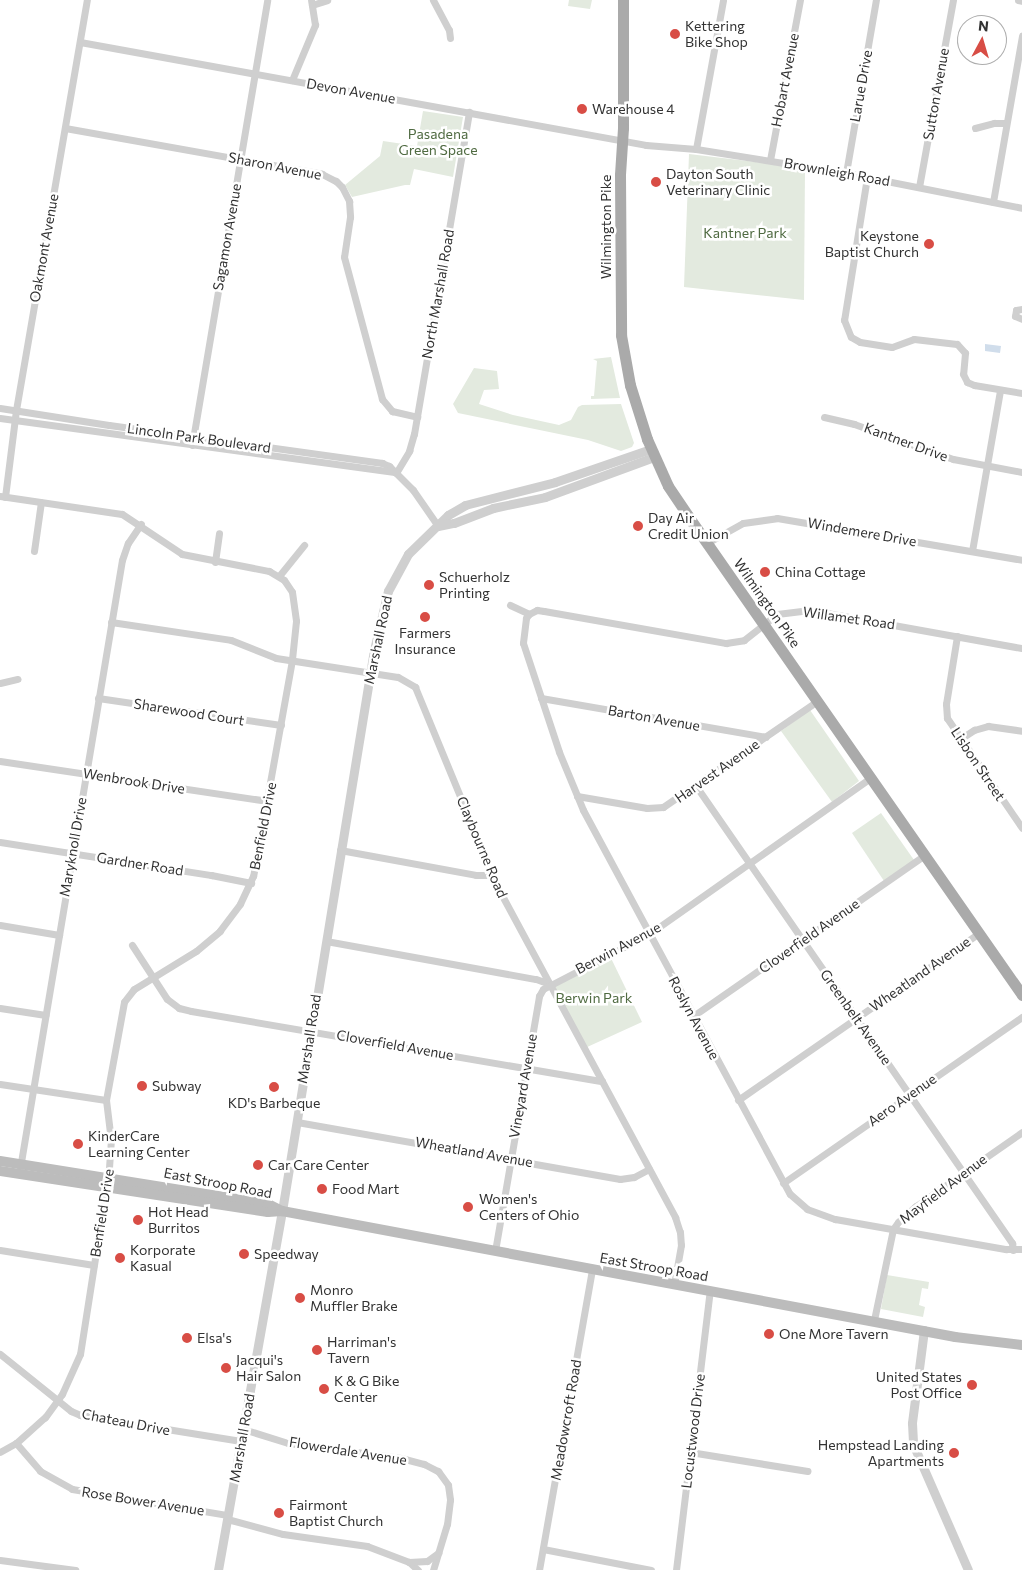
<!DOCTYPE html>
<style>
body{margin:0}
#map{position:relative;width:1022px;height:1570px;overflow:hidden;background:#fff;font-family:Commissioner,sans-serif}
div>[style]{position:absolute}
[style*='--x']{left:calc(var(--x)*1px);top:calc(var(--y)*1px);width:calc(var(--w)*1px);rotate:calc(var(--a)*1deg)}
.green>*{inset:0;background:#e3eadf}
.water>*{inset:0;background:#d0ddeb}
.minor>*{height:7px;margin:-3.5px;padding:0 3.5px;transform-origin:3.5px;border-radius:3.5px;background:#cfcfcf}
.tertiary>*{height:9px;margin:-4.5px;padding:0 4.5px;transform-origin:4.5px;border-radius:4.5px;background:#cfcfcf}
.secondary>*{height:10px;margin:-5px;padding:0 5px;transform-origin:5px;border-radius:5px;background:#bcbcbc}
.primary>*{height:11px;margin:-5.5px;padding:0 5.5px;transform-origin:5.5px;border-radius:5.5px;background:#aaa}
.dots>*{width:14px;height:14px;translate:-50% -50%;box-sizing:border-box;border:2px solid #fff;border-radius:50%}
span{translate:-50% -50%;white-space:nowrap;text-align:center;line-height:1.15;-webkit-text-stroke:5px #fff;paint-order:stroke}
.poi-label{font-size:14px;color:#323232}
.left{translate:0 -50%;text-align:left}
.right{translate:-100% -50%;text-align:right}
.street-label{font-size:14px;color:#323232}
.park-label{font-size:14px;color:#506b42}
.north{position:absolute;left:957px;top:15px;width:50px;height:50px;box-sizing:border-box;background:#fff;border:1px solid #adadad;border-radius:50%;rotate:6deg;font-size:14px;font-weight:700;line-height:20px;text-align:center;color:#323232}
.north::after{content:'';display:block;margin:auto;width:18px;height:22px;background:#d84d45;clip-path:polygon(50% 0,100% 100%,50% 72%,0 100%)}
</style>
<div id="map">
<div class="green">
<i style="clip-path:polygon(569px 0,592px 0,590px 9px,568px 6px)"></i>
<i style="clip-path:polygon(423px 111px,463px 117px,453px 177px,414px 169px,410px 185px,405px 185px,352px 197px,345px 185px,380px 156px,383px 141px,417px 146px)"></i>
<i style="clip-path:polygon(689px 154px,805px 168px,804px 300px,684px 287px)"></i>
<i style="clip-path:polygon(611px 357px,620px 398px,591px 399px,591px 396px,594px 396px,597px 361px,593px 359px)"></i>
<i style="clip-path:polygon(474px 368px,497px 371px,499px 389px,484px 390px,479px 404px,513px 415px,559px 425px,571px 420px,578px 407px,582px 405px,621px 404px,634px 443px,632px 447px,621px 451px,588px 440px,458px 413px,453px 404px)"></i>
<i style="clip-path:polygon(810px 710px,859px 781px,832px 802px,781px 731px)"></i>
<i style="clip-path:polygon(881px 813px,914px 860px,884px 881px,852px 833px)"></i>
<i style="clip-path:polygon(609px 954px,642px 1022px,585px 1048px,550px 984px)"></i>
<i style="clip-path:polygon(887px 1275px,929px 1282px,928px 1289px,922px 1288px,919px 1305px,925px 1307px,923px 1317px,881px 1309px)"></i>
</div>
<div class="water">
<i style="clip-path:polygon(985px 344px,1001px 346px,1000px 353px,985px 351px)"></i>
</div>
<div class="minor">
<i style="--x:433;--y:0;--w:34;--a:62"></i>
<i style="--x:449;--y:30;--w:8;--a:83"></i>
<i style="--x:1018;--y:0;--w:4;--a:14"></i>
<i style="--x:312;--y:5;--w:16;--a:-18"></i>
<i style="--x:80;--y:42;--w:575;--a:10.31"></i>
<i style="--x:646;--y:145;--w:50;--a:4.6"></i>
<i style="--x:696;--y:149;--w:152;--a:9.1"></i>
<i style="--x:846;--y:173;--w:179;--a:11.2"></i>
<i style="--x:292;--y:80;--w:60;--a:-67.3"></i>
<i style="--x:315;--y:25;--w:25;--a:-99"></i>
<i style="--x:65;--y:128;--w:261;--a:10.1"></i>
<i style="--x:322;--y:174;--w:16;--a:27"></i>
<i style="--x:336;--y:181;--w:8;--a:45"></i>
<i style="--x:342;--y:187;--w:16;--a:63"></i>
<i style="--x:349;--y:201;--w:16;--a:86"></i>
<i style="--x:350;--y:217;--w:40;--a:98.5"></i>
<i style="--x:344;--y:257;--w:147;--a:75"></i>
<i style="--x:382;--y:399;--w:16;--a:50"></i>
<i style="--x:392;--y:411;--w:26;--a:13"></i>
<i style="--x:975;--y:128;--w:20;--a:-15"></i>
<i style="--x:994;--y:123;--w:12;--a:0"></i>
<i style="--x:696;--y:149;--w:151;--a:-79.7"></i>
<i style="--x:770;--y:160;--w:163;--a:-79.4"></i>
<i style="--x:846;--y:173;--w:176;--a:-80.2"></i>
<i style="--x:867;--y:177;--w:145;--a:99.1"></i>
<i style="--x:844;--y:320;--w:18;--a:68"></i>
<i style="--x:851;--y:337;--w:10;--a:29"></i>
<i style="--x:860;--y:342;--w:32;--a:9"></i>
<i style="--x:892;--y:347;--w:23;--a:-20"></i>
<i style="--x:914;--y:339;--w:43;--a:6.6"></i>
<i style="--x:957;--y:344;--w:12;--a:48"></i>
<i style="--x:965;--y:353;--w:21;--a:95"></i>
<i style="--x:963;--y:374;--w:9;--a:63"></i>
<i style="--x:967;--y:382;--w:8;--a:23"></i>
<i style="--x:974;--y:385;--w:49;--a:9.5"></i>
<i style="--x:919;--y:187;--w:190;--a:-79.7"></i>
<i style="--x:993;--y:202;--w:169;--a:-80.1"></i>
<i style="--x:1022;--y:309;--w:6;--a:171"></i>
<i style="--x:1016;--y:310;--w:6;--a:99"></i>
<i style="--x:1015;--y:316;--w:8;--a:23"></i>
<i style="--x:0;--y:408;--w:110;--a:8.9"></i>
<i style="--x:109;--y:425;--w:276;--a:7.9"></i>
<i style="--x:382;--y:463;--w:8;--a:23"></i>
<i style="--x:389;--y:466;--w:34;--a:45"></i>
<i style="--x:413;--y:490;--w:44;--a:55.2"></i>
<i style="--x:824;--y:417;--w:31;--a:13"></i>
<i style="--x:854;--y:424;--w:105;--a:19.5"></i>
<i style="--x:953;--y:459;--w:70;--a:10.7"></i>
<i style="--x:0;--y:418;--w:400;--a:7.8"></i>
<i style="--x:192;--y:445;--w:451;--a:-80.4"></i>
<i style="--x:396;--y:473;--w:26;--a:-59"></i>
<i style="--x:409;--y:451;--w:18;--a:-74"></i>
<i style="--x:414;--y:434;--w:327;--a:-80.3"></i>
<i style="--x:0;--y:496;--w:123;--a:8.4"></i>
<i style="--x:122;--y:514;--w:72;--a:33.7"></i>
<i style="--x:182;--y:554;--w:89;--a:11.1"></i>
<i style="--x:269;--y:571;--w:17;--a:31"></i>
<i style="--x:284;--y:580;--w:14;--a:56"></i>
<i style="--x:292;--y:592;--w:29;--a:82"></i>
<i style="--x:296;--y:621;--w:39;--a:96"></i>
<i style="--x:292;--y:660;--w:219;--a:100.2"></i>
<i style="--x:253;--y:876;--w:31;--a:115"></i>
<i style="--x:240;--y:904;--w:34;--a:127"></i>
<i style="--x:220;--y:931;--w:31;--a:140"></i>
<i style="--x:196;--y:951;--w:73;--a:148.5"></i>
<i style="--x:134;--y:989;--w:16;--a:128"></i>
<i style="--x:124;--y:1002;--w:100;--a:100.4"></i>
<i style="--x:106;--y:1100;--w:39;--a:83"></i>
<i style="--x:111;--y:1139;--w:30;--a:94"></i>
<i style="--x:109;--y:1169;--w:187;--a:98.9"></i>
<i style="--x:80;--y:1354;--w:44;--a:114.2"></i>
<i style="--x:62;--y:1394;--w:29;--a:126"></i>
<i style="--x:45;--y:1417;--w:39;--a:138"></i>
<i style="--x:16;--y:1443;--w:18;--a:151"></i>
<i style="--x:5;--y:497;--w:88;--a:-82.8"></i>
<i style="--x:16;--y:410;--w:416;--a:-80.2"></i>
<i style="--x:707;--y:543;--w:41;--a:-29.1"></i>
<i style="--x:743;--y:523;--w:34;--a:-8"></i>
<i style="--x:777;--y:518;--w:249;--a:9.7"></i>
<i style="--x:34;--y:551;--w:49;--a:-81.9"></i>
<i style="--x:972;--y:551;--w:163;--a:-80.1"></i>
<i style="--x:215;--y:562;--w:29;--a:-82"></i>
<i style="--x:279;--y:576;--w:40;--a:-51"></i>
<i style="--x:510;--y:605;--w:21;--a:25"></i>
<i style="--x:529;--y:614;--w:9;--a:-27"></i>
<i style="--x:537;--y:610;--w:7;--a:8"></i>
<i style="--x:544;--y:611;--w:185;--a:10"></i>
<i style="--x:726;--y:643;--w:18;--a:-9"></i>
<i style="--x:744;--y:640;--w:42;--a:-38.2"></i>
<i style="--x:777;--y:614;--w:33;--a:-7"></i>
<i style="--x:810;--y:610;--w:215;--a:10.2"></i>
<i style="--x:529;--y:614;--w:5;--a:127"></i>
<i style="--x:526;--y:618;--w:25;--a:97"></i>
<i style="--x:523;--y:643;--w:115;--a:71.7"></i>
<i style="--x:559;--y:752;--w:63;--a:67.5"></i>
<i style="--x:583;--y:810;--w:436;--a:61.7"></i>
<i style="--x:790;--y:1194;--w:23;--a:41"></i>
<i style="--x:807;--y:1209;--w:30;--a:20"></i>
<i style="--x:835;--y:1219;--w:174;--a:10"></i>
<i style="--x:1006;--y:1249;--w:16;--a:0"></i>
<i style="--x:111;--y:622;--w:121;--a:8.5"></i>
<i style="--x:231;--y:640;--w:48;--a:21.8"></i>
<i style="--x:276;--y:658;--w:123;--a:8.9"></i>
<i style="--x:398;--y:677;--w:20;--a:30"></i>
<i style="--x:415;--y:687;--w:217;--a:67.6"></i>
<i style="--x:498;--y:888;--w:374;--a:61.7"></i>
<i style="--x:675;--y:1217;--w:16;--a:72"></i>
<i style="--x:680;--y:1232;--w:13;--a:86"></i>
<i style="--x:681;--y:1245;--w:40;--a:100"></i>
<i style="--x:957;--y:636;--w:69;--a:99.2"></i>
<i style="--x:946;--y:704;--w:14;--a:86"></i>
<i style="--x:947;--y:718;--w:133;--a:55.7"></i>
<i style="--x:0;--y:683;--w:18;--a:-13"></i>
<i style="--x:98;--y:698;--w:185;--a:8.4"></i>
<i style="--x:541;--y:698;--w:228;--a:9.8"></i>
<i style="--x:960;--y:739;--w:17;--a:-33"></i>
<i style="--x:974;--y:730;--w:15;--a:-16"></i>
<i style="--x:988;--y:726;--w:34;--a:8"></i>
<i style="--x:0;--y:761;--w:271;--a:8.5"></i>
<i style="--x:696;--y:786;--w:556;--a:55.34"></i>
<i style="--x:1012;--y:1243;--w:7;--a:82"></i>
<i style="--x:577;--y:796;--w:71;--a:9.7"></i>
<i style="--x:647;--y:808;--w:16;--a:-4"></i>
<i style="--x:663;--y:807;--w:187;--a:-34.5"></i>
<i style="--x:0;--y:842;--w:214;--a:8.9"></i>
<i style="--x:211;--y:875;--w:41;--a:11.3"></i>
<i style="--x:340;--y:850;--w:138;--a:10.4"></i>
<i style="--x:476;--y:875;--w:16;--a:0"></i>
<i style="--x:0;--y:925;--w:60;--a:9.6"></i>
<i style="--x:326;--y:941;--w:213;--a:10.3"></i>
<i style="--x:536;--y:979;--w:15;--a:20"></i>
<i style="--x:132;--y:945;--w:64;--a:57.1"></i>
<i style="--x:167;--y:999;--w:15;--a:37"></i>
<i style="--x:179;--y:1008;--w:12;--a:14"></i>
<i style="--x:191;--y:1011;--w:417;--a:9.7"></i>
<i style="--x:0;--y:1008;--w:46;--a:8.8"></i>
<i style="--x:693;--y:1016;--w:282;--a:-34.8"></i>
<i style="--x:0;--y:1084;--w:107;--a:8.6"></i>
<i style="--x:738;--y:1100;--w:293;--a:-34.7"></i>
<i style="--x:297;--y:1122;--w:328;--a:10"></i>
<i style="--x:620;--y:1179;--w:14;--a:-8"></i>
<i style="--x:634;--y:1177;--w:17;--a:-28"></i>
<i style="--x:20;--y:1168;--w:616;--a:-80.48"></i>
<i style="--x:122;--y:560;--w:18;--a:-71"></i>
<i style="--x:128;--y:543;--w:23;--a:-56"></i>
<i style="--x:783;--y:1183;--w:291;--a:-34.8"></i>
<i style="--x:0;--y:1250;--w:95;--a:9.1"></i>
<i style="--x:495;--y:1251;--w:259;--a:-80.2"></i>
<i style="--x:539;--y:996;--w:8;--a:-60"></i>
<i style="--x:543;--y:989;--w:119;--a:-27.4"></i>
<i style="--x:649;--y:934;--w:271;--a:-35.2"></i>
<i style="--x:874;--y:1320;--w:93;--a:-78.2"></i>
<i style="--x:893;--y:1229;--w:9;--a:-54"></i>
<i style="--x:898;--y:1222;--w:24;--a:-42"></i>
<i style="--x:916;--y:1206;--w:129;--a:-34.9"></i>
<i style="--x:0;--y:1354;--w:91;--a:38.8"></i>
<i style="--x:71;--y:1411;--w:10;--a:24"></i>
<i style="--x:80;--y:1415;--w:163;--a:9.2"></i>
<i style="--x:243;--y:1429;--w:47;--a:17.3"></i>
<i style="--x:288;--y:1443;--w:114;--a:7.6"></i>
<i style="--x:401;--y:1458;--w:24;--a:15"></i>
<i style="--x:424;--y:1464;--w:16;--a:27"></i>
<i style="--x:438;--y:1471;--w:17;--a:54"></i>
<i style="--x:448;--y:1485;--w:15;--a:82"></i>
<i style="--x:450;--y:1500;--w:24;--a:97"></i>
<i style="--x:447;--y:1524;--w:48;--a:106.9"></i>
<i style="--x:16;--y:1443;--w:37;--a:49"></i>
<i style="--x:40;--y:1471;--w:37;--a:29"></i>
<i style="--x:72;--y:1489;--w:158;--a:9.5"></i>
<i style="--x:690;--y:1452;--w:119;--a:9.2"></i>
<i style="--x:227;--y:1519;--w:58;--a:15"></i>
<i style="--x:283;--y:1534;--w:85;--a:8.1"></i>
<i style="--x:367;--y:1546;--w:45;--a:20.9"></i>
<i style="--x:409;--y:1562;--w:12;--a:42"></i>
<i style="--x:543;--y:1549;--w:110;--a:11"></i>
<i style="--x:0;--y:1560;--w:76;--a:7.6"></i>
<i style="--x:409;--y:1562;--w:18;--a:-3"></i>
<i style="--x:427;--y:1561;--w:14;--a:-36"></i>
<i style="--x:539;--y:1570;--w:306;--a:-80"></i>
<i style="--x:676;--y:1570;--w:281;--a:-83.1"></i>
</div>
<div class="tertiary">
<i style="--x:438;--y:526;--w:16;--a:-11"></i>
<i style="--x:454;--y:523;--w:42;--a:-21"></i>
<i style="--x:493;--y:508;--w:53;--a:-11.9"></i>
<i style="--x:545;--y:497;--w:116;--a:-20.2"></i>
<i style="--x:924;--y:1330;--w:94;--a:97.4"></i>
<i style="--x:912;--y:1423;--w:21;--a:87"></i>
<i style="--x:913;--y:1444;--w:137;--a:66.4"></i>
<i style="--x:218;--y:1570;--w:365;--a:-79.9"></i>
<i style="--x:282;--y:1211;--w:568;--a:-80.69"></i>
<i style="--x:374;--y:650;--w:61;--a:-76.7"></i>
<i style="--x:388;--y:591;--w:42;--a:-61.6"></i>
<i style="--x:408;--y:554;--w:56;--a:-44.3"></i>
<i style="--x:448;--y:515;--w:20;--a:-30"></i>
<i style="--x:465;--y:505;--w:93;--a:-14.3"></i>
<i style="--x:555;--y:482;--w:102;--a:-19"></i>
</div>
<div class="secondary">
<i style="--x:0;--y:1161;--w:271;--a:9.1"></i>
<i style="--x:268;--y:1204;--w:16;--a:27"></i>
<i style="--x:0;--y:1171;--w:271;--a:8.7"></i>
<i style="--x:268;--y:1212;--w:14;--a:-4"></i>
<i style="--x:282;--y:1211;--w:685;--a:10.6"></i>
<i style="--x:955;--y:1337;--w:67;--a:6.8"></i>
</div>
<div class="primary">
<i style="--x:623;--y:0;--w:128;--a:90"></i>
<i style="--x:623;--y:128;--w:47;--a:93.7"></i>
<i style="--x:620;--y:175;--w:160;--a:89.6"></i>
<i style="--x:621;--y:335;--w:51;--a:79.8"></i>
<i style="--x:630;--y:385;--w:57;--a:72.5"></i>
<i style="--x:647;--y:439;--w:51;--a:65.9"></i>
<i style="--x:668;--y:486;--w:36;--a:56"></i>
<i style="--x:688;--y:516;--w:584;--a:55.11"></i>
</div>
<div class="dots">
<i style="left:675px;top:34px;background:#d84d45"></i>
<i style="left:582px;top:109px;background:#d84d45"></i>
<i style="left:656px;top:182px;background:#d84d45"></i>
<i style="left:929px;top:244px;background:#d84d45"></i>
<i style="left:638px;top:526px;background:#d84d45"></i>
<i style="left:765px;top:572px;background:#d84d45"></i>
<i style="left:429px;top:585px;background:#d84d45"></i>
<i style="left:425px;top:617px;background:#d84d45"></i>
<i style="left:142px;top:1086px;background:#d84d45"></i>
<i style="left:274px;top:1087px;background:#d84d45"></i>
<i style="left:78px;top:1144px;background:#d84d45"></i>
<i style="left:258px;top:1165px;background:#d84d45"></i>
<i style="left:322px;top:1189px;background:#d84d45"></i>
<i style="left:468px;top:1207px;background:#d84d45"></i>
<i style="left:138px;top:1220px;background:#d84d45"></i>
<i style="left:244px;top:1254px;background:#d84d45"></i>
<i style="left:120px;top:1258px;background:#d84d45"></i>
<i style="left:300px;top:1298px;background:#d84d45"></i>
<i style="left:769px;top:1334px;background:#d84d45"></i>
<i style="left:187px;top:1338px;background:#d84d45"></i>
<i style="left:317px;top:1350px;background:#d84d45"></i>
<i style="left:226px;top:1368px;background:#d84d45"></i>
<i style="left:972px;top:1385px;background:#d84d45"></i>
<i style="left:324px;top:1389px;background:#d84d45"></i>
<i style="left:954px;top:1453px;background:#d84d45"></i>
<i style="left:279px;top:1513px;background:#d84d45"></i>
</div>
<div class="poi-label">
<span class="left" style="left:685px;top:34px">Kettering<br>Bike Shop</span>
<span class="left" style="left:592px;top:109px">Warehouse 4</span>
<span class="left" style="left:666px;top:182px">Dayton South<br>Veterinary Clinic</span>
<span class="right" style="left:919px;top:244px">Keystone<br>Baptist Church</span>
<span class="left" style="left:648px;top:526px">Day Air<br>Credit Union</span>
<span class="left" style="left:775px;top:572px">China Cottage</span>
<span class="left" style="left:439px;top:585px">Schuerholz<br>Printing</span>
<span style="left:425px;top:641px">Farmers<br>Insurance</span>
<span class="left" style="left:152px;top:1086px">Subway</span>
<span style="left:274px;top:1103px">KD's Barbeque</span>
<span class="left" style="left:88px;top:1144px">KinderCare<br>Learning Center</span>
<span class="left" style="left:268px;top:1165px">Car Care Center</span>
<span class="left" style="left:332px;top:1189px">Food Mart</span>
<span class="left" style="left:479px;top:1207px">Women's<br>Centers of Ohio</span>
<span class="left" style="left:148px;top:1220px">Hot Head<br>Burritos</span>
<span class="left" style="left:130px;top:1258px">Korporate<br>Kasual</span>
<span class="left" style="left:254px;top:1254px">Speedway</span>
<span class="left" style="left:310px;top:1298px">Monro<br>Muffler Brake</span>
<span class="left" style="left:779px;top:1334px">One More Tavern</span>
<span class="left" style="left:197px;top:1338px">Elsa's</span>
<span class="left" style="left:327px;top:1350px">Harriman's<br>Tavern</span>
<span class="left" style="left:236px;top:1368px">Jacqui's<br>Hair Salon</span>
<span class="right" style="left:962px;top:1385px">United States<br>Post Office</span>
<span class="left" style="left:334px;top:1389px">K &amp; G Bike<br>Center</span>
<span class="right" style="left:944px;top:1453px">Hempstead Landing<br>Apartments</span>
<span class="left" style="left:289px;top:1513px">Fairmont<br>Baptist Church</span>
</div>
<div class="street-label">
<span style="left:785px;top:80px;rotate:-79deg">Hobart Avenue</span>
<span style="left:861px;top:86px;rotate:-80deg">Larue Drive</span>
<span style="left:351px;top:91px;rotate:10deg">Devon Avenue</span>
<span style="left:936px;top:94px;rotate:-80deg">Sutton Avenue</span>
<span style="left:275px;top:166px;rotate:11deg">Sharon Avenue</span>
<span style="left:837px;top:172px;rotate:10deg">Brownleigh Road</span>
<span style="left:606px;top:227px;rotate:-90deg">Wilmington Pike</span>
<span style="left:227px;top:237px;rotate:-80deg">Sagamon Avenue</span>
<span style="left:44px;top:248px;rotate:-80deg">Oakmont Avenue</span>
<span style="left:438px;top:294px;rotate:-80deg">North Marshall Road</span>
<span style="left:199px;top:438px;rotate:8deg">Lincoln Park Boulevard</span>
<span style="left:906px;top:442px;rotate:20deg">Kantner Drive</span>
<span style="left:862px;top:532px;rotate:10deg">Windemere Drive</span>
<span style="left:767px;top:603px;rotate:55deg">Wilmington Pike</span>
<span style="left:849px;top:618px;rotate:8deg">Willamet Road</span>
<span style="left:378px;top:640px;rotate:-78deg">Marshall Road</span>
<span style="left:189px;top:712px;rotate:9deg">Sharewood Court</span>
<span style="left:654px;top:718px;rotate:10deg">Barton Avenue</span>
<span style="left:978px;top:764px;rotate:56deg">Lisbon Street</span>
<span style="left:717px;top:771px;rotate:-35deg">Harvest Avenue</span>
<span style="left:134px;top:781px;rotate:9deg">Wenbrook Drive</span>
<span style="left:263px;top:826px;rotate:-79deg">Benfield Drive</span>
<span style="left:73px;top:847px;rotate:-80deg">Maryknoll Drive</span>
<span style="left:482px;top:847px;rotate:67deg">Claybourne Road</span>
<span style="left:140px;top:864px;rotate:9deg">Gardner Road</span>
<span style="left:809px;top:936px;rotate:-35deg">Cloverfield Avenue</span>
<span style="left:618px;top:948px;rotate:-28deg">Berwin Avenue</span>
<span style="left:920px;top:974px;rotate:-35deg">Wheatland Avenue</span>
<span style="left:856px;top:1017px;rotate:55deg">Greenbelt Avenue</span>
<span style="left:694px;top:1018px;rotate:62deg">Roslyn Avenue</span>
<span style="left:309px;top:1039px;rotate:-81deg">Marshall Road</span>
<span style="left:395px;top:1045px;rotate:10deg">Cloverfield Avenue</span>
<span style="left:523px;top:1086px;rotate:-80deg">Vineyard Avenue</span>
<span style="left:902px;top:1100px;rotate:-35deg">Aero Avenue</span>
<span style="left:474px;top:1152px;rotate:10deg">Wheatland Avenue</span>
<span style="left:218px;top:1183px;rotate:11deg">East Stroop Road</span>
<span style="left:943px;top:1189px;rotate:-37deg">Mayfield Avenue</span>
<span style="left:102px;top:1213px;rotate:-81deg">Benfield Drive</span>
<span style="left:654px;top:1267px;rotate:10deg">East Stroop Road</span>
<span style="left:566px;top:1420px;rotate:-80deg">Meadowcroft Road</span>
<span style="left:126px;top:1422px;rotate:11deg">Chateau Drive</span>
<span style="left:693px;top:1431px;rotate:-83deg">Locustwood Drive</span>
<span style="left:242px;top:1438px;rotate:-80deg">Marshall Road</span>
<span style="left:348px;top:1451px;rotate:9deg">Flowerdale Avenue</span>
<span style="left:143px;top:1501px;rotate:9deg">Rose Bower Avenue</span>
</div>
<div class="park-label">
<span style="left:438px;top:142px">Pasadena<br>Green Space</span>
<span style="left:745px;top:233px">Kantner Park</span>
<span style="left:594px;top:998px">Berwin Park</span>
</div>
<div class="north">N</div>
</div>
